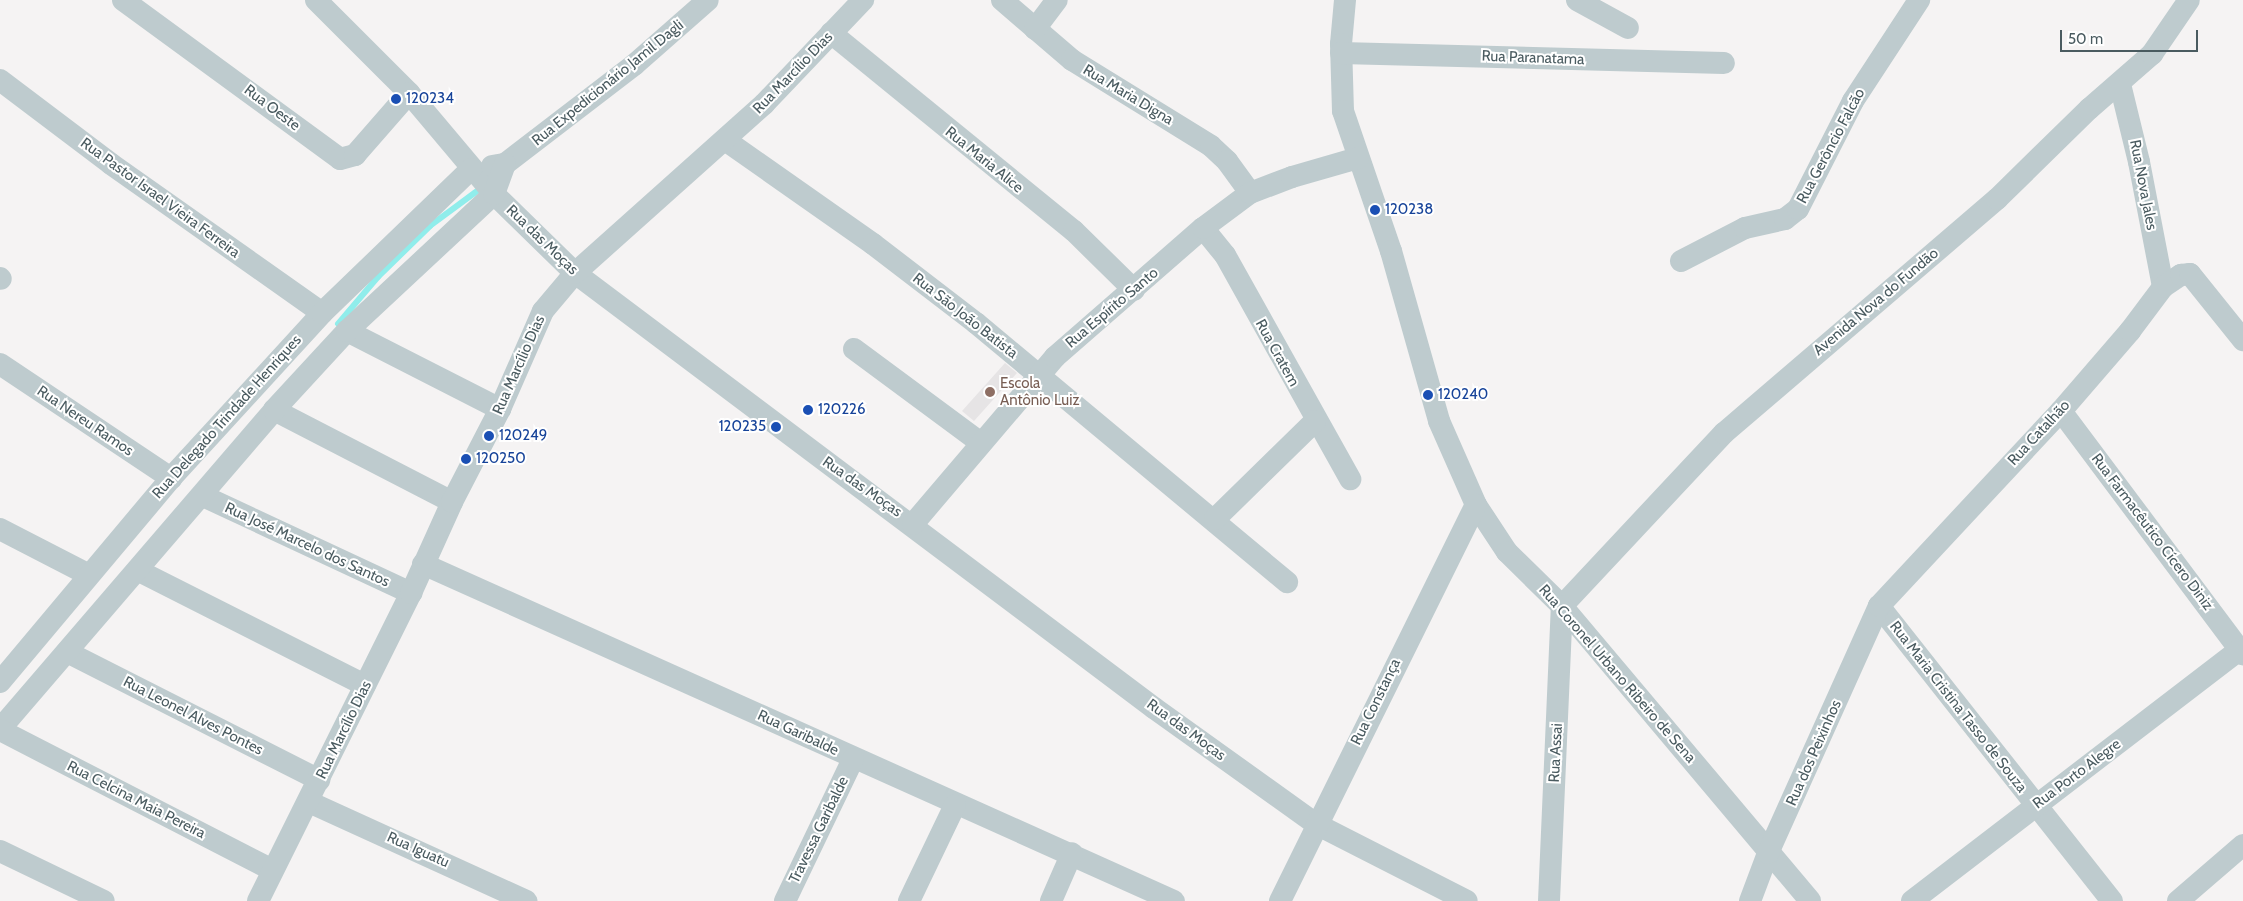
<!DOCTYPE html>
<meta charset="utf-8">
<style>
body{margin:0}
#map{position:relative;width:2243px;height:901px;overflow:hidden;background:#f5f3f3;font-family:Cabin,sans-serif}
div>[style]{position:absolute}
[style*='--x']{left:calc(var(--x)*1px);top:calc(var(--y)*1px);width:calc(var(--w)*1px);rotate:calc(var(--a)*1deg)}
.education>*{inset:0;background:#e6e4e5}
.stream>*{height:5.5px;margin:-2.75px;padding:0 2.75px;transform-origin:2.75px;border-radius:2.75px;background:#90edeb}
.minor>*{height:22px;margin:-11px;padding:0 11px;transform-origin:11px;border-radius:11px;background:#becbce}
.dots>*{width:14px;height:14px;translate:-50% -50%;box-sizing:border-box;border:2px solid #fff;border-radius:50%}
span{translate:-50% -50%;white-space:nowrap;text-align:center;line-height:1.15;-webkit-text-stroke:4px #fff;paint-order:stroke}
.street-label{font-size:15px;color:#4a5b60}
.transit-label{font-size:15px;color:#164399}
.left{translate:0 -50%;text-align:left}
.right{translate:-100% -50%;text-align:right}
.education-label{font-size:15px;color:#785e54}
.scale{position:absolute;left:2060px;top:30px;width:138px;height:22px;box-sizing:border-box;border:2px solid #4a5b60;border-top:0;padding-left:6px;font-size:15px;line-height:18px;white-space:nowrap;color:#4a5b60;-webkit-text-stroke:4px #fff;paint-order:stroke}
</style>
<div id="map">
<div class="education">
<i style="clip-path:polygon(1005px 363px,1017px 373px,974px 421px,962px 411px)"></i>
</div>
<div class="stream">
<i style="--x:338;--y:324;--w:62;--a:-49.6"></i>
<i style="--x:378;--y:277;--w:73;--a:-44.4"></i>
<i style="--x:430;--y:226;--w:62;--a:-36.5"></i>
</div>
<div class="minor">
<i style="--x:123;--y:0;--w:269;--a:36.2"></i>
<i style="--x:340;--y:159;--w:16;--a:-15"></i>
<i style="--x:355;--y:155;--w:82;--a:-48.9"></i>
<i style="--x:316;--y:0;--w:132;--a:45"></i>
<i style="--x:409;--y:93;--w:132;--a:49.9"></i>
<i style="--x:494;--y:194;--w:113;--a:44.3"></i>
<i style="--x:575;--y:273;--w:724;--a:36.92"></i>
<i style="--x:1154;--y:708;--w:199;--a:35.6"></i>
<i style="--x:1316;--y:824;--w:169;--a:27"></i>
<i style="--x:1002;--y:0;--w:92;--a:40.6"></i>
<i style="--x:1072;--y:60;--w:163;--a:31.7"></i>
<i style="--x:1211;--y:146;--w:22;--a:43"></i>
<i style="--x:1227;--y:161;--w:39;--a:54"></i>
<i style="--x:1345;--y:0;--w:44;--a:95.2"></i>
<i style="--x:1341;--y:44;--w:67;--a:88.3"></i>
<i style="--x:1343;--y:111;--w:148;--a:71.1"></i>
<i style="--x:1391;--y:251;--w:177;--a:74.2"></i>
<i style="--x:1439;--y:421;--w:92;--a:66.2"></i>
<i style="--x:1476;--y:505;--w:56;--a:56.6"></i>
<i style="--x:1507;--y:552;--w:77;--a:44.5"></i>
<i style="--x:1562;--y:606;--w:385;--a:49.9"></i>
<i style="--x:1577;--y:0;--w:58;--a:28.8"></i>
<i style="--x:1035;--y:29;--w:36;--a:-53"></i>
<i style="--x:831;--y:33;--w:313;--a:39.2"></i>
<i style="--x:1074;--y:231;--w:84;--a:44.5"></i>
<i style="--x:1341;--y:53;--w:383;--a:1.5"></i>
<i style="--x:0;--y:80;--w:139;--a:37.1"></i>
<i style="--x:111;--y:164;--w:258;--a:35.2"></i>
<i style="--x:2120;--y:84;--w:80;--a:76.3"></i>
<i style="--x:2139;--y:162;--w:127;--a:79.1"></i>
<i style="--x:725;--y:140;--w:181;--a:35.1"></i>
<i style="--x:873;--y:244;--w:130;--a:37.5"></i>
<i style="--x:976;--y:323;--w:405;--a:39.8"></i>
<i style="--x:492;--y:166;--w:13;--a:-9"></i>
<i style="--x:505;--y:164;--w:163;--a:-37.5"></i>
<i style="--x:634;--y:65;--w:98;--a:-41.3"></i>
<i style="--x:1203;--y:228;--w:35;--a:51"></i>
<i style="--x:1225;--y:255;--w:257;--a:60.8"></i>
<i style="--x:1681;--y:261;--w:72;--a:-27.3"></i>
<i style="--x:1745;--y:228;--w:41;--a:-12.7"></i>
<i style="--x:1785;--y:219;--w:16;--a:-38"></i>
<i style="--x:1798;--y:209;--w:121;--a:-63"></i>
<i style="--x:1853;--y:101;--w:121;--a:-56.8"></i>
<i style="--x:0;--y:278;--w:1;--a:45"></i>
<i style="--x:347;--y:331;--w:172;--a:27"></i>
<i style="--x:854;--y:349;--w:158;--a:36.5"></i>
<i style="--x:0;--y:364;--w:206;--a:33.7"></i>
<i style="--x:274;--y:410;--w:200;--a:27.3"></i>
<i style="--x:2061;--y:411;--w:304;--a:53.2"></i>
<i style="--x:203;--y:496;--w:230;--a:25"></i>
<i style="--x:1215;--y:519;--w:140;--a:-44.4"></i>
<i style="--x:913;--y:524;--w:219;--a:-49.6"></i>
<i style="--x:1055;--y:357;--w:196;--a:-41.1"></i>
<i style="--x:1203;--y:228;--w:59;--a:-36.7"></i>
<i style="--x:1250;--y:193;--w:45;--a:-20.9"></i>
<i style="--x:1292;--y:177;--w:69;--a:-16.1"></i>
<i style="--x:0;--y:529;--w:100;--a:27.3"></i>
<i style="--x:423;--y:564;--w:823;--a:24.17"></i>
<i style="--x:139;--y:571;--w:253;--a:26.8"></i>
<i style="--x:1562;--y:606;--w:237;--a:-46.9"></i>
<i style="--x:1724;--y:433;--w:360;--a:-40.6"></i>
<i style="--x:1997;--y:199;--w:129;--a:-44.4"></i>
<i style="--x:2089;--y:109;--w:84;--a:-41.1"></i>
<i style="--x:2152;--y:54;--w:65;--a:-55.6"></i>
<i style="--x:1879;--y:606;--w:376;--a:51.7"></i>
<i style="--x:67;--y:652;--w:283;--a:26.9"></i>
<i style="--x:0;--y:682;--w:266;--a:-50"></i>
<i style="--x:171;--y:478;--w:224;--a:-47.5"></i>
<i style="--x:322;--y:313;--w:207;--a:-44"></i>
<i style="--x:0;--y:729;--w:421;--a:-49.3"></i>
<i style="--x:274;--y:410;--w:108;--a:-47.3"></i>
<i style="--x:347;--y:331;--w:201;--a:-43"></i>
<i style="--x:494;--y:194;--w:32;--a:-70"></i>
<i style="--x:0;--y:730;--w:306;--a:27.2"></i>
<i style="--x:309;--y:802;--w:239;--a:24.5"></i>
<i style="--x:0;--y:851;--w:115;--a:25.7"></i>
<i style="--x:258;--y:901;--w:344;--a:-63.6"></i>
<i style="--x:411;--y:593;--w:100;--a:-65.7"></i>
<i style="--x:452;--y:502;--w:105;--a:-62.7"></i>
<i style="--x:500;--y:409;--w:107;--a:-66.3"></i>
<i style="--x:543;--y:311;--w:50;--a:-49.9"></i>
<i style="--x:575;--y:273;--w:254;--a:-41.8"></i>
<i style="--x:764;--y:104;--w:144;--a:-46.4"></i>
<i style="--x:785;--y:901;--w:157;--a:-64.4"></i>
<i style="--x:909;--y:901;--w:106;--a:-64.4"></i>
<i style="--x:1051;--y:901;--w:52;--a:-66.4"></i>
<i style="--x:1280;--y:901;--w:442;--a:-63.7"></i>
<i style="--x:1549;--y:901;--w:295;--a:-87.5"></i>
<i style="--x:1750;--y:901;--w:51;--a:-69.4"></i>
<i style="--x:1768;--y:853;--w:271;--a:-65.8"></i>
<i style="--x:1879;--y:606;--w:267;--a:-47"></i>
<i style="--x:2061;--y:411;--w:106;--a:-49.2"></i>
<i style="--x:2130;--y:331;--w:55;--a:-53.1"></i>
<i style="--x:2163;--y:287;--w:22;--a:-34"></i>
<i style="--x:2181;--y:275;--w:9;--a:-6"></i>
<i style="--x:2190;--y:274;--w:85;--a:51.2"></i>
<i style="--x:1912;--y:901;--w:417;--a:-37.5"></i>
<i style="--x:2178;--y:901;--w:86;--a:-40.7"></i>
</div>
<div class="dots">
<i style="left:396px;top:99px;background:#1a4fb4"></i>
<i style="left:1375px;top:210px;background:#1a4fb4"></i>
<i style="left:990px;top:392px;background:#8d6e63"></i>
<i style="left:1428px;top:395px;background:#1a4fb4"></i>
<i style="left:808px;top:410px;background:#1a4fb4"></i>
<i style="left:776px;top:427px;background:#1a4fb4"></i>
<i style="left:489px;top:436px;background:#1a4fb4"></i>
<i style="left:466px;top:459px;background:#1a4fb4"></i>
</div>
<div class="street-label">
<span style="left:1533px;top:58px;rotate:2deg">Rua Paranatama</span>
<span style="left:793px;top:73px;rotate:-46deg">Rua Marcílio Dias</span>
<span style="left:608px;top:83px;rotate:-39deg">Rua Expedicionário Jamil Dagli</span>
<span style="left:1128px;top:95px;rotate:31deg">Rua Maria Digna</span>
<span style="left:272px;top:108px;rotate:37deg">Rua Oeste</span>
<span style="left:1831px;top:146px;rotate:-62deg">Rua Gerôncio Falcão</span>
<span style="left:984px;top:160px;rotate:39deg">Rua Maria Alice</span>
<span style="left:2143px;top:185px;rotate:79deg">Rua Nova Jales</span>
<span style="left:160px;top:198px;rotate:36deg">Rua Pastor Israel Vieira Ferreira</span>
<span style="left:542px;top:240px;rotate:44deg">Rua das Moças</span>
<span style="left:1876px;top:302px;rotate:-40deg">Avenida Nova do Fundão</span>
<span style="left:1112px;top:308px;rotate:-40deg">Rua Espírito Santo</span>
<span style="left:965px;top:316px;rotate:38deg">Rua São João Batista</span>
<span style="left:1277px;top:353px;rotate:61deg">Rua Cratem</span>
<span style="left:519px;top:365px;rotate:-66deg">Rua Marcílio Dias</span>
<span style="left:227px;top:417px;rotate:-48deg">Rua Delegado Trindade Henriques</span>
<span style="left:85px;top:421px;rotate:34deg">Rua Nereu Ramos</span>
<span style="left:2039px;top:433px;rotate:-47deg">Rua Catalhão</span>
<span style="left:862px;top:487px;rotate:35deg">Rua das Moças</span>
<span style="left:2152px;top:532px;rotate:53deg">Rua Farmacêutico Cícero Diniz</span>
<span style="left:307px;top:545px;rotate:25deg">Rua José Marcelo dos Santos</span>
<span style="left:1617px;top:674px;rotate:49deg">Rua Coronel Urbano Ribeiro de Sena</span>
<span style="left:1376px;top:702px;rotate:-64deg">Rua Constança</span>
<span style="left:1958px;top:707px;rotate:52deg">Rua Maria Cristina Tasso de Souza</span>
<span style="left:193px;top:716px;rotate:27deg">Rua Leonel Alves Pontes</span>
<span style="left:344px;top:730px;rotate:-64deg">Rua Marcílio Dias</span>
<span style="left:1186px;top:730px;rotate:36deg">Rua das Moças</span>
<span style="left:798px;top:733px;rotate:25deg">Rua Garibalde</span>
<span style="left:1556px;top:753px;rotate:-87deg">Rua Assai</span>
<span style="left:1814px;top:753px;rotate:-66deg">Rua dos Peixinhos</span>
<span style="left:2077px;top:774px;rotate:-37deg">Rua Porto Alegre</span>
<span style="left:136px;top:800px;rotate:27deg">Rua Celcina Maia Pereira</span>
<span style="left:819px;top:830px;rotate:-64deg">Travessa Garibalde</span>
<span style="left:418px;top:850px;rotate:24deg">Rua Iguatu</span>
</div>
<div class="transit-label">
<span class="left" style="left:406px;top:99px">120234</span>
<span class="left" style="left:1385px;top:210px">120238</span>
<span class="left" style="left:1438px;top:395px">120240</span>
<span class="left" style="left:818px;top:410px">120226</span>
<span class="right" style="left:766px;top:427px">120235</span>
<span class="left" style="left:499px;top:436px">120249</span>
<span class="left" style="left:476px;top:459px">120250</span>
</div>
<div class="education-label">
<span class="left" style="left:1000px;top:392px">Escola<br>Antônio Luiz</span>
</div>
<div class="scale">50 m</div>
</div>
